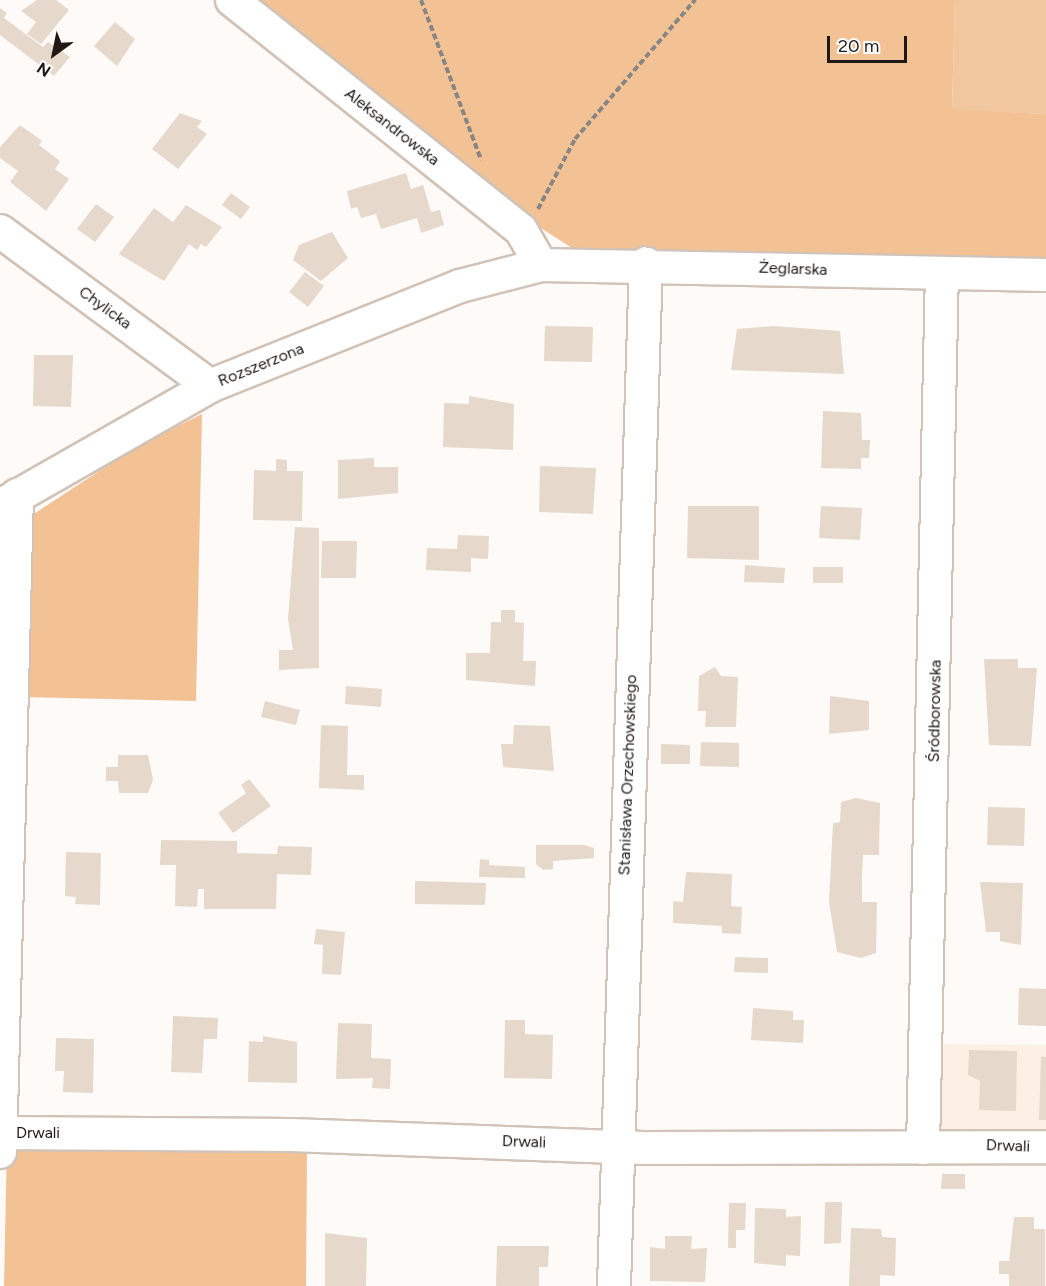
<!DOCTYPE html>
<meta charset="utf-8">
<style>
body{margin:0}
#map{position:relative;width:1046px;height:1286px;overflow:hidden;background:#fdfaf8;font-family:Figtree,sans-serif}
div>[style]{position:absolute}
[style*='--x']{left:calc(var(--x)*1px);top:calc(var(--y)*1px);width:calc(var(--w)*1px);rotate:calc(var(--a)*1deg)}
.built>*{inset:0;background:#fcf0e5}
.green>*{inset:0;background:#f1c7a0}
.forest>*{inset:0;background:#f2c194}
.building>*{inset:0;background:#e6d8cb}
.path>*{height:4px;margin-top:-2px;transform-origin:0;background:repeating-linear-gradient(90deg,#898582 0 6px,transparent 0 9px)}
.roads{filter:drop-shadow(2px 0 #d1c3b7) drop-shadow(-2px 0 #d1c3b7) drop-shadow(0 2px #d1c3b7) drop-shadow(0 -2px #d1c3b7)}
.street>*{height:32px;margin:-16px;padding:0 16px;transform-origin:16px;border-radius:16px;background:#fff}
span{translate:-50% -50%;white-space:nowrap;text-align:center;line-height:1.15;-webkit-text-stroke:4.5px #fff;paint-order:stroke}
.street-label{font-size:16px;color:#1e1915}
.north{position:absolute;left:24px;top:24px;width:60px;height:60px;-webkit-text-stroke:4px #fff;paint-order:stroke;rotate:213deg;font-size:16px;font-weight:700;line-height:24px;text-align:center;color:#1e1915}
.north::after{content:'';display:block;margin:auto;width:21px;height:27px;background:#1e1915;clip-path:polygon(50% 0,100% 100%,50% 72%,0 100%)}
.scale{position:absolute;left:827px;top:36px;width:80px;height:27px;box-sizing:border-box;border:3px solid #1e1915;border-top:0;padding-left:8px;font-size:18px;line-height:21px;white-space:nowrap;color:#1e1915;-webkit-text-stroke:4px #fff;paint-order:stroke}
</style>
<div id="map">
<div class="built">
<i style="clip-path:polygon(942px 1044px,1046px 1045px,1046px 1134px,939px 1132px)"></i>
</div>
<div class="green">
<i style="clip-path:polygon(955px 0,1046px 0,1046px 114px,952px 110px)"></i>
</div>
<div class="forest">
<i style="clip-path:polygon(254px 0,955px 0,952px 109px,1046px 114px,1046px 262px,583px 255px,519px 214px)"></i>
<i style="clip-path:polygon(202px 414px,196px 701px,21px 697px,26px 519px,136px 447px)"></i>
<i style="clip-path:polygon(7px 1143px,307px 1148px,306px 1286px,4px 1286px)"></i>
</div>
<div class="building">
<i style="clip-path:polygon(37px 0,56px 0,69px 10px,41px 44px,27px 34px,36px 22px,21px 11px)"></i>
<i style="clip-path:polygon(0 8px,7px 13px,4px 18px,43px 47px,48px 42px,70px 57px,54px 76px,0 35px)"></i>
<i style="clip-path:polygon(115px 22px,135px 39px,117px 66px,94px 46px)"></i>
<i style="clip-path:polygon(180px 113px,202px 121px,197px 127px,207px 134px,178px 169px,152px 149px)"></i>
<i style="clip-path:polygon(20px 125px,42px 141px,39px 145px,60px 161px,55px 169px,69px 179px,46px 211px,10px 182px,18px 171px,0 158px,0 147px)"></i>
<i style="clip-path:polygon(406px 173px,411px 189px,423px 185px,431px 212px,440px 210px,444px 225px,421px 233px,417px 218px,381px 229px,376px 214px,361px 218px,357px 207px,351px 209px,347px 191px)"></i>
<i style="clip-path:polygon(231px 193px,250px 207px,241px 219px,222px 205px)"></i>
<i style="clip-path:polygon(96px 204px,114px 217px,95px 242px,77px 229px)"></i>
<i style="clip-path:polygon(186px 205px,222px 227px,206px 247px,201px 244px,197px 250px,189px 244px,164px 281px,119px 254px,154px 208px,173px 222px)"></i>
<i style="clip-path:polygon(332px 232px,348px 258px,321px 281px,293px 260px,299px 245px)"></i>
<i style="clip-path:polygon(305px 272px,324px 286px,308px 307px,289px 292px)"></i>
<i style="clip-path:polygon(545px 326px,593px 327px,592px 362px,544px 361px)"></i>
<i style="clip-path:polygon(773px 326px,840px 331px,844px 374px,731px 370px,737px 329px)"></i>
<i style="clip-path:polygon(34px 355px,73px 355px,71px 407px,33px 406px)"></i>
<i style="clip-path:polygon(469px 396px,514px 404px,513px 450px,443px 447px,444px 403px,469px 404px)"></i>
<i style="clip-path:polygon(823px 411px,861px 413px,862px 440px,870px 440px,869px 458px,861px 458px,861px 469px,821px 468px)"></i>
<i style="clip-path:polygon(374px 458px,374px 467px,398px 467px,398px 493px,338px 499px,338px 460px)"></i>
<i style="clip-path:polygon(276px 459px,287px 460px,287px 471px,303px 471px,302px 521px,253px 520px,254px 470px,276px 471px)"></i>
<i style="clip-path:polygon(540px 466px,596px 468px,593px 514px,539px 512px)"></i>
<i style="clip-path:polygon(688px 506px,759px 506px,759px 560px,687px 558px)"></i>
<i style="clip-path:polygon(821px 506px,862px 508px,860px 540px,819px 538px)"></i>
<i style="clip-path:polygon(295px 527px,319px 528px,319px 668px,279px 670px,279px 650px,293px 650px,288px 619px)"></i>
<i style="clip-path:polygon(458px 535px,489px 536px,488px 559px,471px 558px,471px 572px,426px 570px,427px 548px,457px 549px)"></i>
<i style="clip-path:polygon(322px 541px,357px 541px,356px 578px,321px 578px)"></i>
<i style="clip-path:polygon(745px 565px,785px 568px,784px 583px,744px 582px)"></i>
<i style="clip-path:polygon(813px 567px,843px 567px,843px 583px,813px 583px)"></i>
<i style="clip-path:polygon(501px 610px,515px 610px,515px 622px,524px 623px,523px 661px,536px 661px,535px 686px,466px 680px,466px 653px,490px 653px,491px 622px,501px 622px)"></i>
<i style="clip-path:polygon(984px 659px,1018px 659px,1018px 668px,1037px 668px,1031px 746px,989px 745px)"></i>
<i style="clip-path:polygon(715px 667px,721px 676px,738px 677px,736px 727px,705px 727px,706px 711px,698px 711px,699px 676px)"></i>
<i style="clip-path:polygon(346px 686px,382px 689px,381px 707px,345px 704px)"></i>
<i style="clip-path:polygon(830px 696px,869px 701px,869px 730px,829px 734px)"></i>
<i style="clip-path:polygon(265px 701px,300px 710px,296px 725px,261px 717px)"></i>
<i style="clip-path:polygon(321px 725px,348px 726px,347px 775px,364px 775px,364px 790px,319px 788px)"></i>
<i style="clip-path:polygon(514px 725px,550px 726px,554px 771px,503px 767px,501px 744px,513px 744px)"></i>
<i style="clip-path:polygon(701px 742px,739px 743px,739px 767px,700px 766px)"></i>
<i style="clip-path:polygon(661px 744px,690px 745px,690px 764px,661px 764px)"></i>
<i style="clip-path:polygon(118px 755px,148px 755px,153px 780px,148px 793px,119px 793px,118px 781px,106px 781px,106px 767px,118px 767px)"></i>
<i style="clip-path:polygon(249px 779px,271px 806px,233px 833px,218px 813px,246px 793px,241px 785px)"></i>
<i style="clip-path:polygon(856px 798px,880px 803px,879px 855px,863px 855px,862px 878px,862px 902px,877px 902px,876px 953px,861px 958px,837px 952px,829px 902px,833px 823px,840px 822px,841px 802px)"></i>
<i style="clip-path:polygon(988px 807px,1025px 808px,1024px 846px,987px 845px)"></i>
<i style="clip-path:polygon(161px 840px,237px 841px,237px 853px,277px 854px,278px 846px,312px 847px,311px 875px,277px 874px,276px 909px,204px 909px,204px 889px,198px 889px,197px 907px,175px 906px,176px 865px,160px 865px)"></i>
<i style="clip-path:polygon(536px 845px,584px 845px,594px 848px,594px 858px,553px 861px,553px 869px,543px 870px,536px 864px)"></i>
<i style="clip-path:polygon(66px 852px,101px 853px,100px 905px,75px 904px,76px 897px,65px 896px)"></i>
<i style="clip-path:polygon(480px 859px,489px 860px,489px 865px,525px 867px,525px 878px,479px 877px)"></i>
<i style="clip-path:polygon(686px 872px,732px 874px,731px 906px,742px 907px,741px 934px,722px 933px,722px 926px,673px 923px,673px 901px,683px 902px)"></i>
<i style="clip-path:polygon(415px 881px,486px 883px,485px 905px,415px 904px)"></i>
<i style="clip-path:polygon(980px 882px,1023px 883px,1021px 945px,1000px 941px,1000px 932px,986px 932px)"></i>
<i style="clip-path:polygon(316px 929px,345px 932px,341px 975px,322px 974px,323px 945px,314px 944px)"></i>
<i style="clip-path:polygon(735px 957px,768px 958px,768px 973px,734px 972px)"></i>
<i style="clip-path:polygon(1019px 988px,1046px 989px,1046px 1026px,1018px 1025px)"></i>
<i style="clip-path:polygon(753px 1008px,793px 1011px,793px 1020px,804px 1020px,803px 1043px,751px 1040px)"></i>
<i style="clip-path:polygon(173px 1016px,218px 1018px,217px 1039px,204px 1039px,202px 1073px,171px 1072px)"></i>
<i style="clip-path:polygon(505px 1020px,525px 1020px,525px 1034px,553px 1035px,552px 1079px,504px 1078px)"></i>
<i style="clip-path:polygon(338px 1023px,372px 1024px,371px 1058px,391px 1059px,390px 1089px,372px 1088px,373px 1078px,336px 1079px)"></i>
<i style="clip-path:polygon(263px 1036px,297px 1042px,297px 1083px,248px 1082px,249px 1041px,263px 1042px)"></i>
<i style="clip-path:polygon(56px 1038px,94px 1039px,93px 1093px,63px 1092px,64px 1071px,55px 1071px)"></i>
<i style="clip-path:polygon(969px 1050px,1017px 1051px,1016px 1111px,979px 1110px,980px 1081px,968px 1075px)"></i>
<i style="clip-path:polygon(1041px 1057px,1046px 1057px,1046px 1120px,1039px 1120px)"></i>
<i style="clip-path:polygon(942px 1174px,965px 1174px,965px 1189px,941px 1189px)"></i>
<i style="clip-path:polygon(825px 1202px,842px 1202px,841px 1243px,824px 1244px)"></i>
<i style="clip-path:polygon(729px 1203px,746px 1203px,745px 1230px,736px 1230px,736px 1248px,728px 1248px)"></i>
<i style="clip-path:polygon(755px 1208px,786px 1209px,786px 1217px,801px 1216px,800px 1256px,786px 1255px,786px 1266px,754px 1263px)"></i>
<i style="clip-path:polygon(1014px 1217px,1034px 1217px,1034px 1229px,1045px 1229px,1045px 1286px,1009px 1286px,1009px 1274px,999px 1274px,999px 1261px,1009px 1261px)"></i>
<i style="clip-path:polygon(851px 1228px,881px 1229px,882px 1237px,896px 1238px,895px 1276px,880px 1275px,880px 1286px,849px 1286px)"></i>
<i style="clip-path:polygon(325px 1233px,367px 1238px,366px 1286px,325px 1286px)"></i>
<i style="clip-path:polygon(665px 1236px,692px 1236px,691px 1249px,707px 1248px,705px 1282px,650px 1281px,650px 1247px,665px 1249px)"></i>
<i style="clip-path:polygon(497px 1246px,549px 1246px,548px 1267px,539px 1267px,539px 1286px,496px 1286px)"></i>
</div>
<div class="path">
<i style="--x:421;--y:0;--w:171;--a:69.4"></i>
<i style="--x:538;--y:209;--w:79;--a:-62.1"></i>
<i style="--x:575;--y:139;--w:184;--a:-49.2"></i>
</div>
<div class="roads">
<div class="street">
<i style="--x:232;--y:0;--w:369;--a:38.5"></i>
<i style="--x:521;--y:230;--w:40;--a:60.3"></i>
<i style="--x:0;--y:231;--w:261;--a:36.4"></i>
<i style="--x:0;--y:506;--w:242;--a:-29.7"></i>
<i style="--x:210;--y:386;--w:269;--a:-21.8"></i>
<i style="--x:460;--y:286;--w:84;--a:-14.5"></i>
<i style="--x:541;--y:265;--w:505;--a:1.13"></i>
<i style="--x:0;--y:1133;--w:291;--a:0.4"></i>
<i style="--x:291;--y:1135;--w:353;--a:2.1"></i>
<i style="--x:644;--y:1148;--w:402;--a:-0.1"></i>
<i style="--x:923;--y:1148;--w:875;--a:-88.76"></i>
<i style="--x:0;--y:1152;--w:657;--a:-88.52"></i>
<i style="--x:614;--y:1286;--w:1023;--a:-88.21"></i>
</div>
</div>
<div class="street-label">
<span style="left:392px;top:127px;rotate:38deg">Aleksandrowska</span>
<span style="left:793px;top:269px;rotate:2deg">Żeglarska</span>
<span style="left:105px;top:308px;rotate:36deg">Chylicka</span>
<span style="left:261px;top:365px;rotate:-22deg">Rozszerzona</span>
<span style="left:935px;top:711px;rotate:-89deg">Śródborowska</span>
<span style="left:628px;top:775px;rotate:-88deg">Stanisława Orzechowskiego</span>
<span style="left:38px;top:1133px">Drwali</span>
<span style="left:524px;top:1142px;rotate:2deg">Drwali</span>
<span style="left:1008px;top:1146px;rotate:2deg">Drwali</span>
</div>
<div class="north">N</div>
<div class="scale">20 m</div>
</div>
